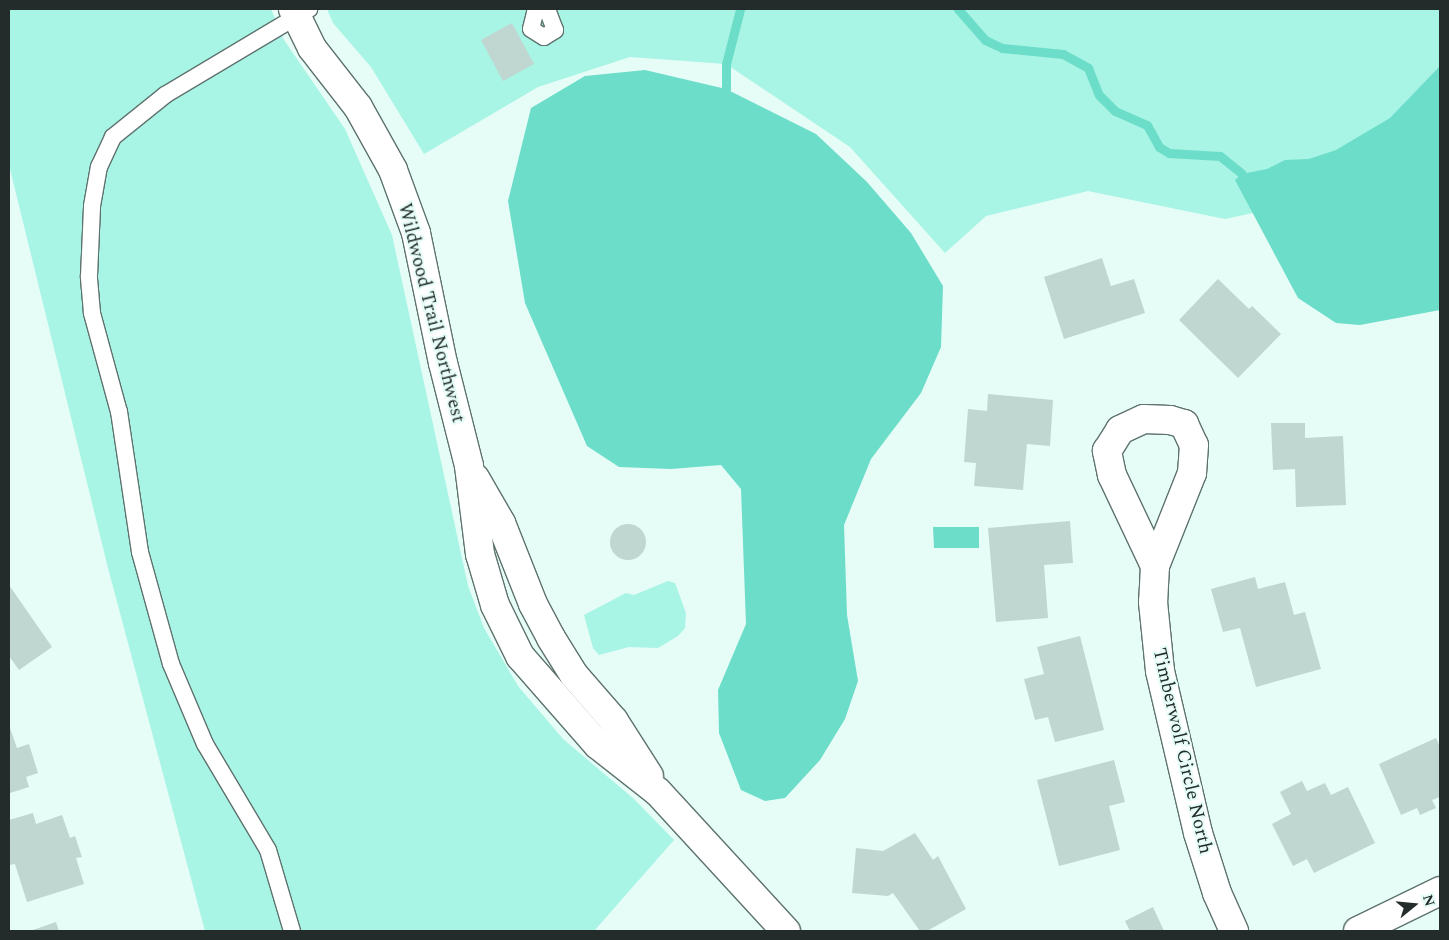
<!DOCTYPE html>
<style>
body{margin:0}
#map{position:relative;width:1449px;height:940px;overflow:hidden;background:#e5fcf7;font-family:Spectral,serif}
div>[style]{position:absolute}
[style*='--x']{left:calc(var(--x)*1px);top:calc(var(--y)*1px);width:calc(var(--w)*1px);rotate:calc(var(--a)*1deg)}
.green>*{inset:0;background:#a8f4e5}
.water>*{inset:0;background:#6cddc9}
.stream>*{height:9px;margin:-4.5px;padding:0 4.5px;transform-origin:4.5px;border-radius:4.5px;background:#6cddc9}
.building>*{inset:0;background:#c0d6d0}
.round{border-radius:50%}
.roads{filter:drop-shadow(1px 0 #5e726e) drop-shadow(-1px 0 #5e726e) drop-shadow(0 1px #5e726e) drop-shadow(0 -1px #5e726e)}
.lane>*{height:16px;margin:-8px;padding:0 8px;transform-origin:8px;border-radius:8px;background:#fff}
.street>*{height:28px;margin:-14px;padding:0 14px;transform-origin:14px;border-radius:14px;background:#fff}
span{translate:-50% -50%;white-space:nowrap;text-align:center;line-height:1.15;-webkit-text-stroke:4px #e5fcf7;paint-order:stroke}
.street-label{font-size:19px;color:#232c2a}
.frame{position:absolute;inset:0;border:10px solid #232c2a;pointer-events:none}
.north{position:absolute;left:1389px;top:880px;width:50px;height:50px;-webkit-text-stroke:4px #e5fcf7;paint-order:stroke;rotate:73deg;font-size:14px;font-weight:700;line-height:20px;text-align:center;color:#232c2a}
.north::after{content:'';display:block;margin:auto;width:18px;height:22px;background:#232c2a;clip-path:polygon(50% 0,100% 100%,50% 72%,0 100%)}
</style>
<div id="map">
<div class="green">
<i style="clip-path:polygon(9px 9px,271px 9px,284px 40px,345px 129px,392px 235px,468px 586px,484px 628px,518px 686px,563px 739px,634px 799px,674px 840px,594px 931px,205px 931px,108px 568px,9px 165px)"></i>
<i style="clip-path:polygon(327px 9px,1440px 9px,1440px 172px,1225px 219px,1088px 191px,986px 216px,945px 253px,850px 147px,726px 64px,630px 57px,538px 87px,424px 154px,371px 67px,333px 23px)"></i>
<i style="clip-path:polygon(668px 581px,675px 583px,686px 613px,685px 628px,678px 636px,658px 648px,629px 647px,599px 655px,593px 648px,584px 615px,626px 593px,634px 595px)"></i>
</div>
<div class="water">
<i style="clip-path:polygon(1440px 66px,1440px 310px,1360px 325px,1336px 323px,1298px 298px,1235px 180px,1242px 174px,1267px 169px,1285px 160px,1309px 159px,1336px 150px,1390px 118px)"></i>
<i style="clip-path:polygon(645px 70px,726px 89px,816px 134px,867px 182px,911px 233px,943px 286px,941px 347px,921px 393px,871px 459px,844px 525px,847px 615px,858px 681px,845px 719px,820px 760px,785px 798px,765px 801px,741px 790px,719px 733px,718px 690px,746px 624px,741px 489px,721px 465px,671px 469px,619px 467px,587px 446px,525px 303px,508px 201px,531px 108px,585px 76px)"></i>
<i style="clip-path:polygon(933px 527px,979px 527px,979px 548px,934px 548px)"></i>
</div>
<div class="stream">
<i style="--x:958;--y:9;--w:41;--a:48.9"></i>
<i style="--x:985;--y:40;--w:19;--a:25"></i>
<i style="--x:1002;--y:48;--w:61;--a:5.6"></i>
<i style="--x:1063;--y:54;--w:29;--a:29"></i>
<i style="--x:1088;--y:68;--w:29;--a:68"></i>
<i style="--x:1099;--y:95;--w:23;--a:45"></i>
<i style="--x:1115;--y:111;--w:35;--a:24"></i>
<i style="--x:1147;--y:125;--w:25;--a:61"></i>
<i style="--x:1159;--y:147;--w:12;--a:31"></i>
<i style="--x:1169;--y:153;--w:51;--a:3.4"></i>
<i style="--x:1220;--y:156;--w:28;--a:39"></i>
<i style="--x:726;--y:89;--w:25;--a:-90"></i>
<i style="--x:726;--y:64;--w:57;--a:-75.7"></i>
</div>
<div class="building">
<i style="clip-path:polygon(512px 23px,534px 64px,503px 81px,481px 40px)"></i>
<i style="clip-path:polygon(1102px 258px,1111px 286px,1134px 279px,1145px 313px,1064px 339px,1044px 277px)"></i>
<i style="clip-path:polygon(1218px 279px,1249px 309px,1252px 306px,1281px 334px,1238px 378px,1179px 320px)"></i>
<i style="clip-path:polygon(988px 394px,1053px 400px,1050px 446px,1027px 444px,1023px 490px,974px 486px,976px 463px,964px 462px,968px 409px,987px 411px)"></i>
<i style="clip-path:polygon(1271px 423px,1305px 423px,1305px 438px,1343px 436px,1346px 505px,1296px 507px,1295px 469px,1273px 470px)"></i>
<i style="clip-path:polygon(1070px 521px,1073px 563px,1044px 565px,1048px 618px,996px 622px,988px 528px)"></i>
<i class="round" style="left:610px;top:524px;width:36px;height:36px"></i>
<i style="clip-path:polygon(1255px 577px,1258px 589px,1285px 582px,1294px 615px,1305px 612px,1321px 669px,1256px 687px,1240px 628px,1223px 632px,1211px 589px)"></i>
<i style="clip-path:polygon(9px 585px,52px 647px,19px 670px,9px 656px)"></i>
<i style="clip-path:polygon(1080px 636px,1104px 730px,1055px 742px,1048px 717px,1035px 720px,1024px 679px,1044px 674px,1037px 647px)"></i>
<i style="clip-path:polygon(9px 725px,17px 748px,29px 744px,38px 773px,26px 777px,29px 787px,10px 793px)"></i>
<i style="clip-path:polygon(1436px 738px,1440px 747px,1440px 797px,1432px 800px,1436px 808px,1420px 815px,1417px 808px,1401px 815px,1379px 764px)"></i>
<i style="clip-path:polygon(1114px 760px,1125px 802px,1109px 806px,1120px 850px,1059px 866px,1037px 780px)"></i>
<i style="clip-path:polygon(1302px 781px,1307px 791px,1325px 783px,1331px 795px,1348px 787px,1375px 843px,1314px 873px,1307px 859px,1293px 866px,1272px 824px,1291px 814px,1280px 792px)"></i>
<i style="clip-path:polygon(33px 813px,36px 824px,62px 815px,70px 838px,75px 836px,82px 857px,76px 858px,84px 884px,27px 902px,15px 864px,9px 865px,9px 820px)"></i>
<i style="clip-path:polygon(915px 833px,933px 860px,938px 856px,966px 909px,927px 931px,920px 931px,893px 893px,888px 896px,852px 893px,856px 848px,883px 851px)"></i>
<i style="clip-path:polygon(1153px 907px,1164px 931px,1130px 931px,1125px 921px)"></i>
<i style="clip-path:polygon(56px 922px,59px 931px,30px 931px)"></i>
</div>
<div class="roads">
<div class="lane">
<i style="--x:544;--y:9;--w:10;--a:156"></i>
<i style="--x:535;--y:13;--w:16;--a:104"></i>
<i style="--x:531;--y:29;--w:15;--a:32"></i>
<i style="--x:544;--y:37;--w:13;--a:-32"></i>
<i style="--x:555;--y:30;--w:22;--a:-111"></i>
<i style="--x:292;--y:931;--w:84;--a:-106.5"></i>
<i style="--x:268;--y:850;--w:123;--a:-120.7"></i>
<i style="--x:205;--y:744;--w:87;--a:-113"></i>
<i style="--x:171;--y:664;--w:116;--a:-105.5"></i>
<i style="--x:140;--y:552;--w:142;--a:-98.5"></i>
<i style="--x:119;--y:412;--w:103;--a:-105.3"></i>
<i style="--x:92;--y:313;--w:37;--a:-95"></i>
<i style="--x:89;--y:276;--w:70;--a:-87.5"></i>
<i style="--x:92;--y:206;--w:40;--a:-80"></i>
<i style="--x:99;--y:167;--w:33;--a:-65"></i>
<i style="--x:113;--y:137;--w:67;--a:-38.9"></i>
<i style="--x:165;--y:95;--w:168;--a:-30.8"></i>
</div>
<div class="street">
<i style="--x:293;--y:9;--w:43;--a:64"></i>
<i style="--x:312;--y:48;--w:75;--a:52.1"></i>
<i style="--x:358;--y:107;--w:72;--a:60.9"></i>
<i style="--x:393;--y:170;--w:67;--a:69.9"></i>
<i style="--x:416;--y:233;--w:133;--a:78.3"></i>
<i style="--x:443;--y:363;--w:106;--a:75.8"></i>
<i style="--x:469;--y:466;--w:89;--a:82.9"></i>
<i style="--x:480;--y:554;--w:53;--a:73.6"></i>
<i style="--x:495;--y:605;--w:57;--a:63.9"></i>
<i style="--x:520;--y:656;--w:118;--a:48.8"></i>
<i style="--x:598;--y:745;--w:76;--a:38.1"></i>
<i style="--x:658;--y:792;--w:189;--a:47.4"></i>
<i style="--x:475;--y:478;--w:52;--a:60"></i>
<i style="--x:501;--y:523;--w:87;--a:68.4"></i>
<i style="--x:533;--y:604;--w:38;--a:62"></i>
<i style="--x:551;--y:638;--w:44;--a:58.1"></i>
<i style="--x:574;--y:675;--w:61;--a:49"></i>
<i style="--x:614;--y:721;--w:65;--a:57.5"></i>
<i style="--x:1155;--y:566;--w:101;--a:-115.3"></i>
<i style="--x:1112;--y:475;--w:25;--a:-102"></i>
<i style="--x:1107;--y:451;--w:25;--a:-58"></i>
<i style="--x:1120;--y:430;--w:26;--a:-25"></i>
<i style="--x:1144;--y:419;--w:26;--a:2"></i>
<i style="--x:1170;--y:420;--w:15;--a:16"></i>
<i style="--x:1184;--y:424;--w:23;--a:65"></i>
<i style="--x:1194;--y:445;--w:28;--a:94"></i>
<i style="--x:1192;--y:473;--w:100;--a:111.7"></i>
<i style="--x:1155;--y:566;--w:36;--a:93"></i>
<i style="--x:1153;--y:602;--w:69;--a:84.2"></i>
<i style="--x:1160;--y:671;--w:166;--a:76.8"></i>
<i style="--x:1198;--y:833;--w:63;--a:72.4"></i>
<i style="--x:1217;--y:893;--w:42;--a:65.9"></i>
<i style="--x:1358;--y:931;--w:91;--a:-26"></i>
</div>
</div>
<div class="street-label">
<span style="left:431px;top:313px;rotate:76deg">Wildwood Trail Northwest</span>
<span style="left:1182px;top:751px;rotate:77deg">Timberwolf Circle North</span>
</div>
<div class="frame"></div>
<div class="north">N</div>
</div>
